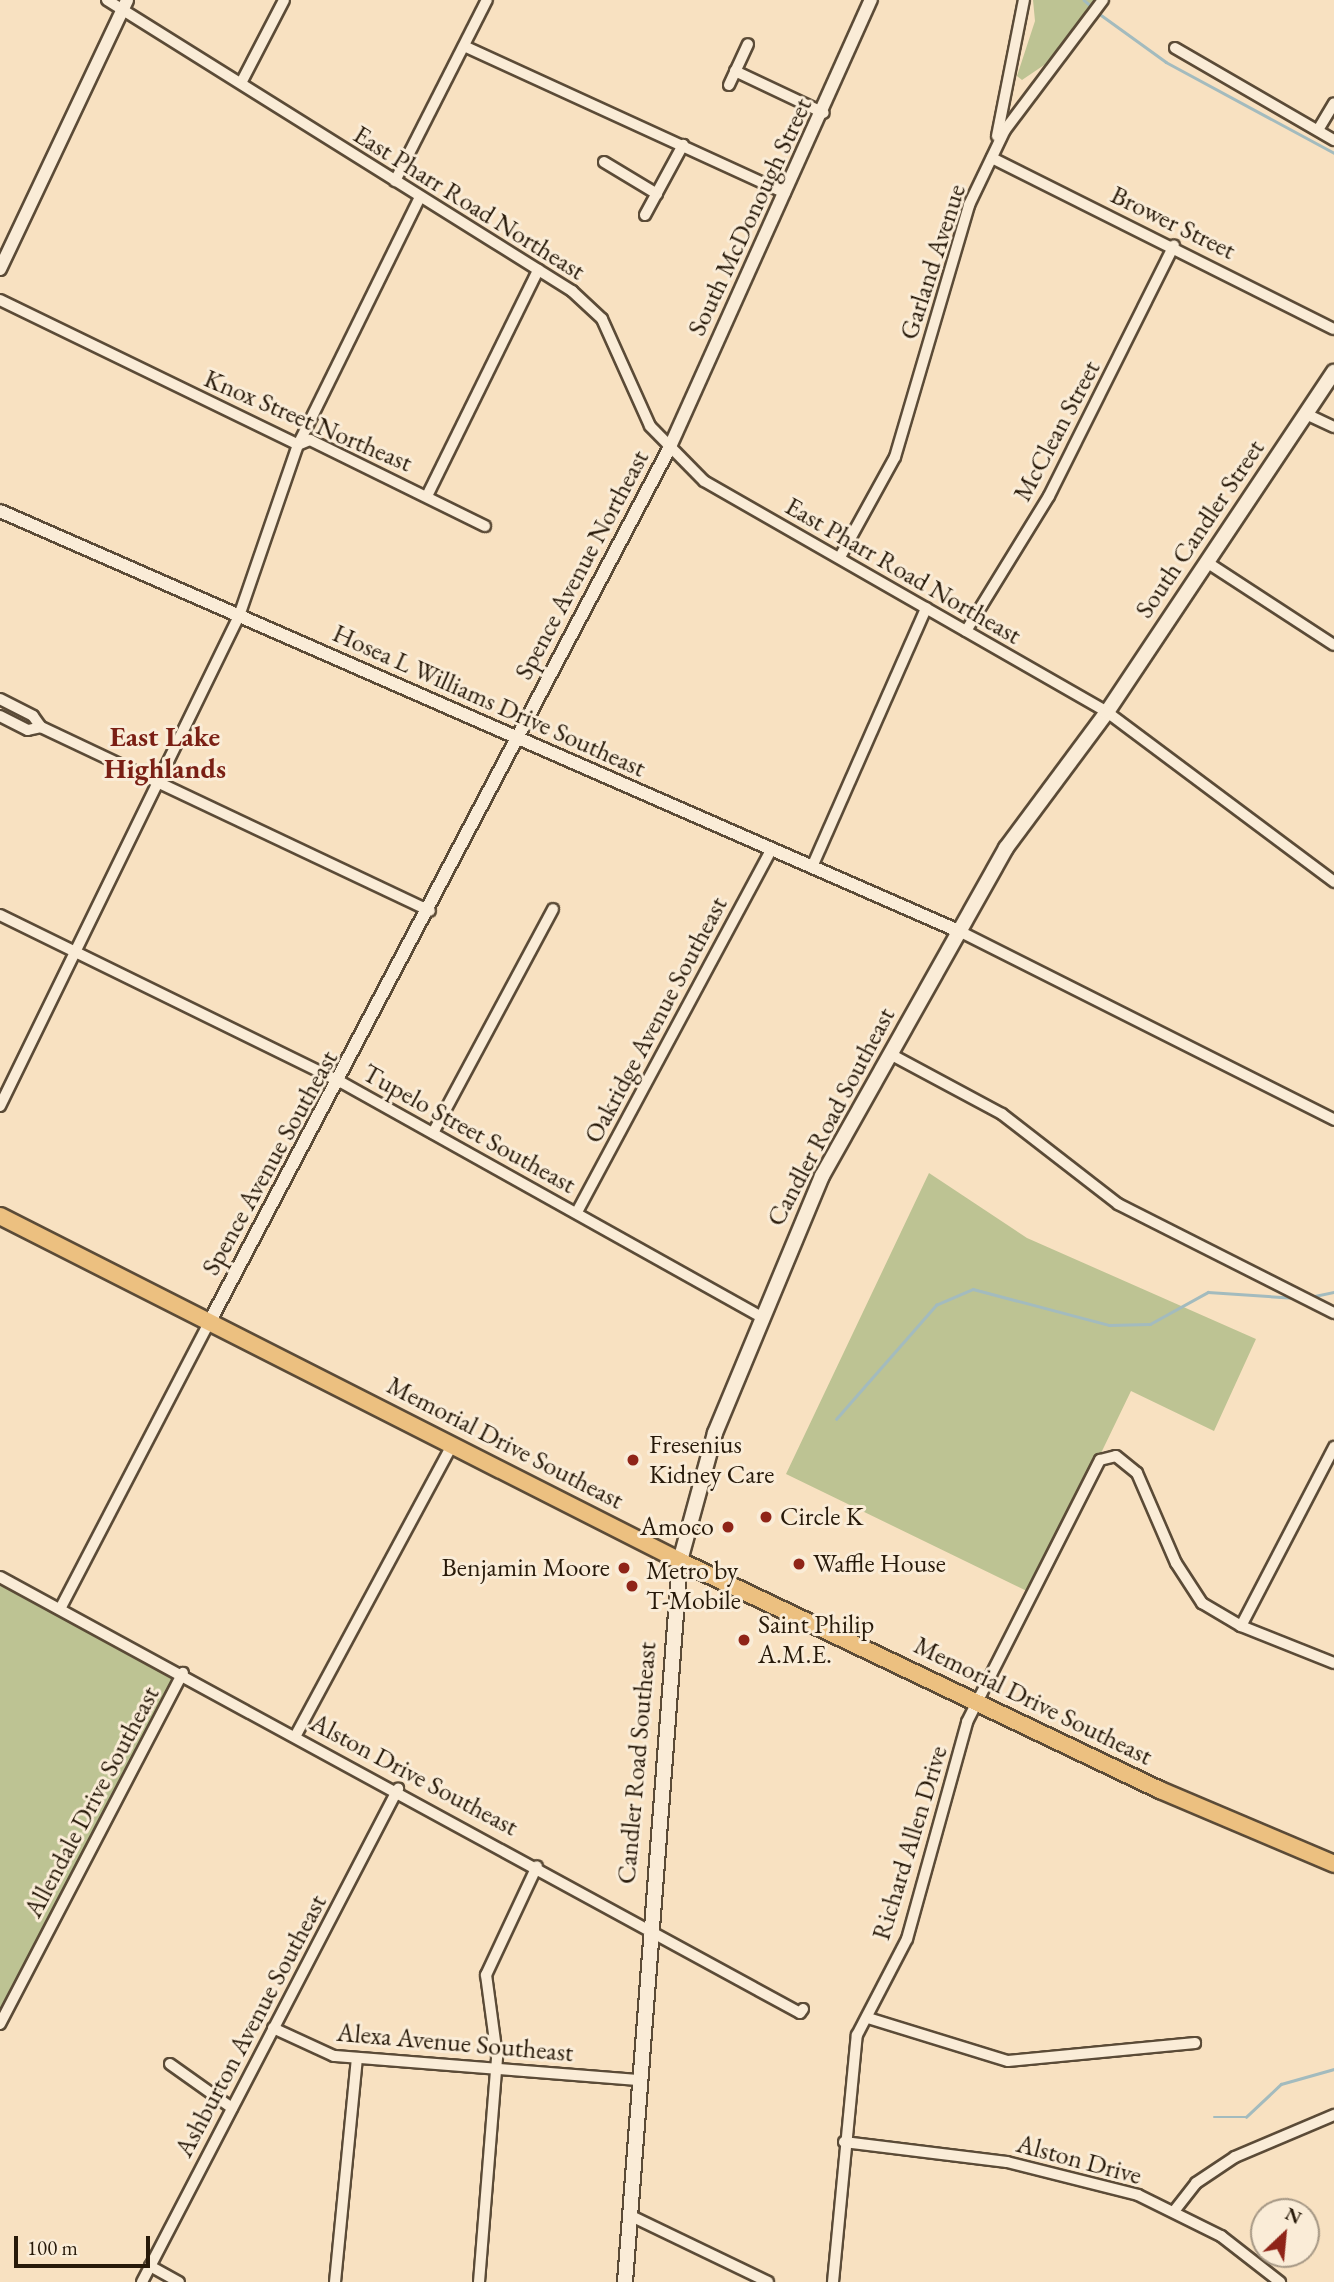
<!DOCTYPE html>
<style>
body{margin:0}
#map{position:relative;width:1334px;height:2282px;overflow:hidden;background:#f8e1c1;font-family:"EB Garamond",serif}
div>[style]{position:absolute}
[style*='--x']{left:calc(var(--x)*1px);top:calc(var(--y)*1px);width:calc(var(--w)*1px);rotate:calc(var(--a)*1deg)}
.green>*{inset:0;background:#bdc393}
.stream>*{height:2.5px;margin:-1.25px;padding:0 1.25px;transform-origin:1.25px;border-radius:1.25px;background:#a3bbbe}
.roads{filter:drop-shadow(2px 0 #5b4b37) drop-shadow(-2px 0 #5b4b37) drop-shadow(0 2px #5b4b37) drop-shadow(0 -2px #5b4b37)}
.minor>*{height:10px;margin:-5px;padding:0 5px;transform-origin:5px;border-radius:5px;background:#faecd7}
.tertiary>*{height:12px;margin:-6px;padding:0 6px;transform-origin:6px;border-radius:6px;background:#faecd7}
.secondary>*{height:14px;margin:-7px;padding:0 7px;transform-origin:7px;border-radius:7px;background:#faecd7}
.primary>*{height:16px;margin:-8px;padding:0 8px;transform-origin:8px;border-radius:8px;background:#ecc080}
.dots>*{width:19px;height:19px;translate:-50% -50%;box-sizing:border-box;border:4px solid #faecd7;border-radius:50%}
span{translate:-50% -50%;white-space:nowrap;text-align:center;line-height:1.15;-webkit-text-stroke:6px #faecd7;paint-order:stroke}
.street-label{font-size:26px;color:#271909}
.poi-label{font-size:26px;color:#271909}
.left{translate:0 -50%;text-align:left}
.right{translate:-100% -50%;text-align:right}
.neighbourhood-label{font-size:28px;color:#7a1f14;font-weight:700}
.north{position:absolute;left:1250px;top:2198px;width:70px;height:70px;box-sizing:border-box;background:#faecd7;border:2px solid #a69885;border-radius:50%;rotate:26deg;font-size:19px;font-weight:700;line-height:28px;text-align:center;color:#271909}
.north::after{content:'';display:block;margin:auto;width:24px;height:32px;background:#8f2418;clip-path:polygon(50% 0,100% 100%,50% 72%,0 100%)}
.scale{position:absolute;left:14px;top:2236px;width:136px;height:32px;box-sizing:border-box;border:4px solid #271909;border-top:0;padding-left:9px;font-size:21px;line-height:24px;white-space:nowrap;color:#271909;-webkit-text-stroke:5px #faecd7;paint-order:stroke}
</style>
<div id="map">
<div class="green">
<i style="clip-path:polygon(1033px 0,1098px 0,1053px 59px,1022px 80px,1017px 76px,1035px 21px)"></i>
<i style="clip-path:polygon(929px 1173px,1027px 1238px,1256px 1339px,1214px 1431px,1131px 1391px,1033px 1594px,786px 1474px)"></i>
<i style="clip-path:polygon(0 1582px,184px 1677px,0 2024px)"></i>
</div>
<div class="stream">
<i style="--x:1084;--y:0;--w:11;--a:41"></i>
<i style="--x:1097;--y:12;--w:85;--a:35.9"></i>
<i style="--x:1166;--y:62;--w:191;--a:28.4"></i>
<i style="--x:1310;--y:1297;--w:25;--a:-12"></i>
<i style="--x:836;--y:1419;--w:152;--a:-48.7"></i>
<i style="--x:936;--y:1305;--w:40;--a:-23.4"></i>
<i style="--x:973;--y:1289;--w:141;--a:14.8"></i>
<i style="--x:1109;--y:1325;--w:41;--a:-1.4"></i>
<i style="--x:1150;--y:1324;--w:66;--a:-28.9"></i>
<i style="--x:1208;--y:1292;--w:88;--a:3.9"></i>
<i style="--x:1214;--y:2117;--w:32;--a:0"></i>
<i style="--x:1246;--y:2117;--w:48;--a:-43.3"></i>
<i style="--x:1281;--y:2084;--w:55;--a:-15.8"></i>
</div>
<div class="roads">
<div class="minor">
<i style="--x:107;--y:0;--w:549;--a:32.04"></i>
<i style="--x:572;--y:291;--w:41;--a:43"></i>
<i style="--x:602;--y:319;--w:117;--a:65.8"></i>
<i style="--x:650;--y:426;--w:77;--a:45.5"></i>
<i style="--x:704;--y:481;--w:465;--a:29.8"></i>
<i style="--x:1107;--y:712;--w:284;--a:36.8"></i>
<i style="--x:464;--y:46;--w:353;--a:24.6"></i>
<i style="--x:1175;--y:48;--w:184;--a:30.1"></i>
<i style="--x:735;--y:71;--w:98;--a:25.3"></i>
<i style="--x:241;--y:83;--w:93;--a:-62.6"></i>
<i style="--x:729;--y:85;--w:45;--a:-65.1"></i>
<i style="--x:1318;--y:130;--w:31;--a:-59"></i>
<i style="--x:997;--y:136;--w:139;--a:-78.8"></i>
<i style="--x:992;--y:158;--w:382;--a:26.6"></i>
<i style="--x:604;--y:162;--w:62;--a:31.1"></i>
<i style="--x:395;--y:181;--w:203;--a:-63.1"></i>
<i style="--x:645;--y:215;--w:80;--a:-61.5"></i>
<i style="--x:0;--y:300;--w:331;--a:25.9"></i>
<i style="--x:298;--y:445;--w:13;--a:-23"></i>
<i style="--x:310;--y:440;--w:195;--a:26.2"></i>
<i style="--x:1306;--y:414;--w:31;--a:25"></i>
<i style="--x:427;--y:496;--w:252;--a:-63.8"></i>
<i style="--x:840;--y:557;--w:114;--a:-61.2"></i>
<i style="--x:895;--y:457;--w:263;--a:-73.6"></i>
<i style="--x:969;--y:205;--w:83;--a:-64.4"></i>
<i style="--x:1005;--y:130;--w:163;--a:-53"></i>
<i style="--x:1208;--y:563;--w:150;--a:33.1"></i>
<i style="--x:966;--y:631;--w:158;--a:-58.4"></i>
<i style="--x:1049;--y:496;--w:280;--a:-63.5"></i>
<i style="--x:0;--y:699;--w:37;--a:27"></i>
<i style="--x:33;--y:716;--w:14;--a:54"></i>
<i style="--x:41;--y:727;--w:430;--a:25.3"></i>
<i style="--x:0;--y:716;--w:31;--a:27"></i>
<i style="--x:28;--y:730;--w:13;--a:-13"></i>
<i style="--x:812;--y:867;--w:283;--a:-66.2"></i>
<i style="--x:0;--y:915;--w:380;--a:26.1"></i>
<i style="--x:341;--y:1082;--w:481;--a:29.2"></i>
<i style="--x:961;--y:932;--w:418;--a:26.7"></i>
<i style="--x:892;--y:1055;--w:125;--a:28.2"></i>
<i style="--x:1002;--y:1114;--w:147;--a:37.8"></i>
<i style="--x:1118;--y:1204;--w:242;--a:26.8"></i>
<i style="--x:0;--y:1106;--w:545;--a:-64"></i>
<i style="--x:239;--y:616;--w:181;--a:-71"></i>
<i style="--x:298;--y:445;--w:276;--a:-63.8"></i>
<i style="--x:433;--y:1133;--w:254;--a:-61.8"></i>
<i style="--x:577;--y:1212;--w:412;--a:-61.8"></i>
<i style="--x:0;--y:1577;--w:911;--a:28.59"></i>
<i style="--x:800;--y:2013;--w:5;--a:-53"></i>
<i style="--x:60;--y:1609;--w:325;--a:-62.5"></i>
<i style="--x:1241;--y:1626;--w:202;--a:-62.5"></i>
<i style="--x:296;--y:1735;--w:331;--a:-61.7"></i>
<i style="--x:868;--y:2018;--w:146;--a:17.1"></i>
<i style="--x:1008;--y:2061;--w:188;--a:-5.5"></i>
<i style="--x:0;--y:2024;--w:396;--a:-62.5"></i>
<i style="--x:273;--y:2028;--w:67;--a:24.7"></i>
<i style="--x:334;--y:2056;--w:306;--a:4.5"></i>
<i style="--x:170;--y:2064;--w:76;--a:35.4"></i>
<i style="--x:844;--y:2142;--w:164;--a:7"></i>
<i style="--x:1007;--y:2162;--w:135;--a:14.1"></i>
<i style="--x:1138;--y:2195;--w:93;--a:26.3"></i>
<i style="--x:1221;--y:2236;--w:75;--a:37.9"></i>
<i style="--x:1175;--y:2210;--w:34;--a:-52"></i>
<i style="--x:1196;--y:2183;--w:47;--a:-33.7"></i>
<i style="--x:1235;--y:2157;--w:108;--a:-23"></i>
<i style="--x:631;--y:2216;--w:152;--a:25.7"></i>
<i style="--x:150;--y:2266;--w:33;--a:29"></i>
<i style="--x:142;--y:2282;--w:556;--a:-62.56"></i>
<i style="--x:335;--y:2282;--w:224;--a:-84.4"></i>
<i style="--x:479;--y:2282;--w:227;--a:-85.4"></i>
<i style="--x:497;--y:2056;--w:82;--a:-97.7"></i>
<i style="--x:486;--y:1975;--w:120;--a:-64.9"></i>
<i style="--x:833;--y:2282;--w:248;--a:-84.5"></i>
<i style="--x:857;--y:2035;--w:108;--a:-62.5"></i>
<i style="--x:907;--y:1939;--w:225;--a:-74.5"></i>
<i style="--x:967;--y:1722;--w:294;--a:-63.1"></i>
<i style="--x:1100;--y:1460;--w:16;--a:-14"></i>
<i style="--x:1116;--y:1456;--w:27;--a:39"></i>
<i style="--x:1137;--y:1473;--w:98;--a:66.6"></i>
<i style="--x:1176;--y:1563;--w:48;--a:57"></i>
<i style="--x:1202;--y:1603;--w:45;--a:30.5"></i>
<i style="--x:1241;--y:1626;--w:100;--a:21.7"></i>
</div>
<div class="tertiary">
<i style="--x:0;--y:269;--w:297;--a:-64.7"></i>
<i style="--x:0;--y:511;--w:1049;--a:23.66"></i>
<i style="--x:210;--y:1321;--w:983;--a:-62.24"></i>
<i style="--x:668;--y:451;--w:495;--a:-65.8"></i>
</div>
<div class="secondary">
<i style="--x:625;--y:2282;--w:723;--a:-85.64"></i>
<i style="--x:680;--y:1561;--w:133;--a:-74.7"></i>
<i style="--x:715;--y:1433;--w:278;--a:-67.4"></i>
<i style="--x:822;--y:1176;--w:376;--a:-60.7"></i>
<i style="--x:1006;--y:848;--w:169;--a:-53.4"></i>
<i style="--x:1107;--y:712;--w:409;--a:-56.3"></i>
</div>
<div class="primary">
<i style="--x:0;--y:1216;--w:763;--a:26.9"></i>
<i style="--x:680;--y:1561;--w:532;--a:25.51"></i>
<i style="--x:1160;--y:1790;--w:189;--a:23"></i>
</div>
</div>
<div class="dots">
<i style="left:633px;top:1460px;background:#8f2418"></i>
<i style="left:766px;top:1517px;background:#8f2418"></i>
<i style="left:728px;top:1527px;background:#8f2418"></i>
<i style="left:799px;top:1564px;background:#8f2418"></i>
<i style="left:624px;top:1568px;background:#8f2418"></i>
<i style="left:632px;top:1586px;background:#8f2418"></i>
<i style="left:744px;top:1640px;background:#8f2418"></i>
</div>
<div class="street-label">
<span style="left:469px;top:203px;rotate:32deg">East Pharr Road Northeast</span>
<span style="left:750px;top:217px;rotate:-65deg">South McDonough Street</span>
<span style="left:1173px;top:223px;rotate:26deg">Brower Street</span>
<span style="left:933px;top:262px;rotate:-72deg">Garland Avenue</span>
<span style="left:308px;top:421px;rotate:23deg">Knox Street Northeast</span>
<span style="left:1057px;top:431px;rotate:-62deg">McClean Street</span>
<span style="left:1200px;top:529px;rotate:-56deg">South Candler Street</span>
<span style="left:582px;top:565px;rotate:-62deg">Spence Avenue Northeast</span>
<span style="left:903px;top:571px;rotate:30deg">East Pharr Road Northeast</span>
<span style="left:489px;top:701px;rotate:24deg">Hosea L Williams Drive Southeast</span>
<span style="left:656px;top:1020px;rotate:-62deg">Oakridge Avenue Southeast</span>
<span style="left:831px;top:1117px;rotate:-62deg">Candler Road Southeast</span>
<span style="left:469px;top:1129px;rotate:29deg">Tupelo Street Southeast</span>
<span style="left:270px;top:1163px;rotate:-61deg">Spence Avenue Southeast</span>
<span style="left:505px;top:1443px;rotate:27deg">Memorial Drive Southeast</span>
<span style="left:1033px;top:1701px;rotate:26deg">Memorial Drive Southeast</span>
<span style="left:637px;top:1763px;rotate:-85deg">Candler Road Southeast</span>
<span style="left:414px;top:1775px;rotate:28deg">Alston Drive Southeast</span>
<span style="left:92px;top:1802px;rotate:-62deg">Allendale Drive Southeast</span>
<span style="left:910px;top:1843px;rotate:-73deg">Richard Allen Drive</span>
<span style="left:251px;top:2026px;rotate:-62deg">Ashburton Avenue Southeast</span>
<span style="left:455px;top:2043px;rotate:5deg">Alexa Avenue Southeast</span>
<span style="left:1079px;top:2160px;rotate:15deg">Alston Drive</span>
</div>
<div class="poi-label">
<span class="left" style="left:649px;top:1460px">Fresenius<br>Kidney Care</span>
<span class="left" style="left:780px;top:1517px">Circle K</span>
<span class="right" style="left:714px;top:1527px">Amoco</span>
<span class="left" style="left:813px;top:1564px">Waffle House</span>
<span class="right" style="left:610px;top:1568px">Benjamin Moore</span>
<span class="left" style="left:646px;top:1586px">Metro by<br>T-Mobile</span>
<span class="left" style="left:758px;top:1640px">Saint Philip<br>A.M.E.</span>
</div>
<div class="neighbourhood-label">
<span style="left:165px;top:752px">East Lake<br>Highlands</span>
</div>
<div class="north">N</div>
<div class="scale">100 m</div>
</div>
